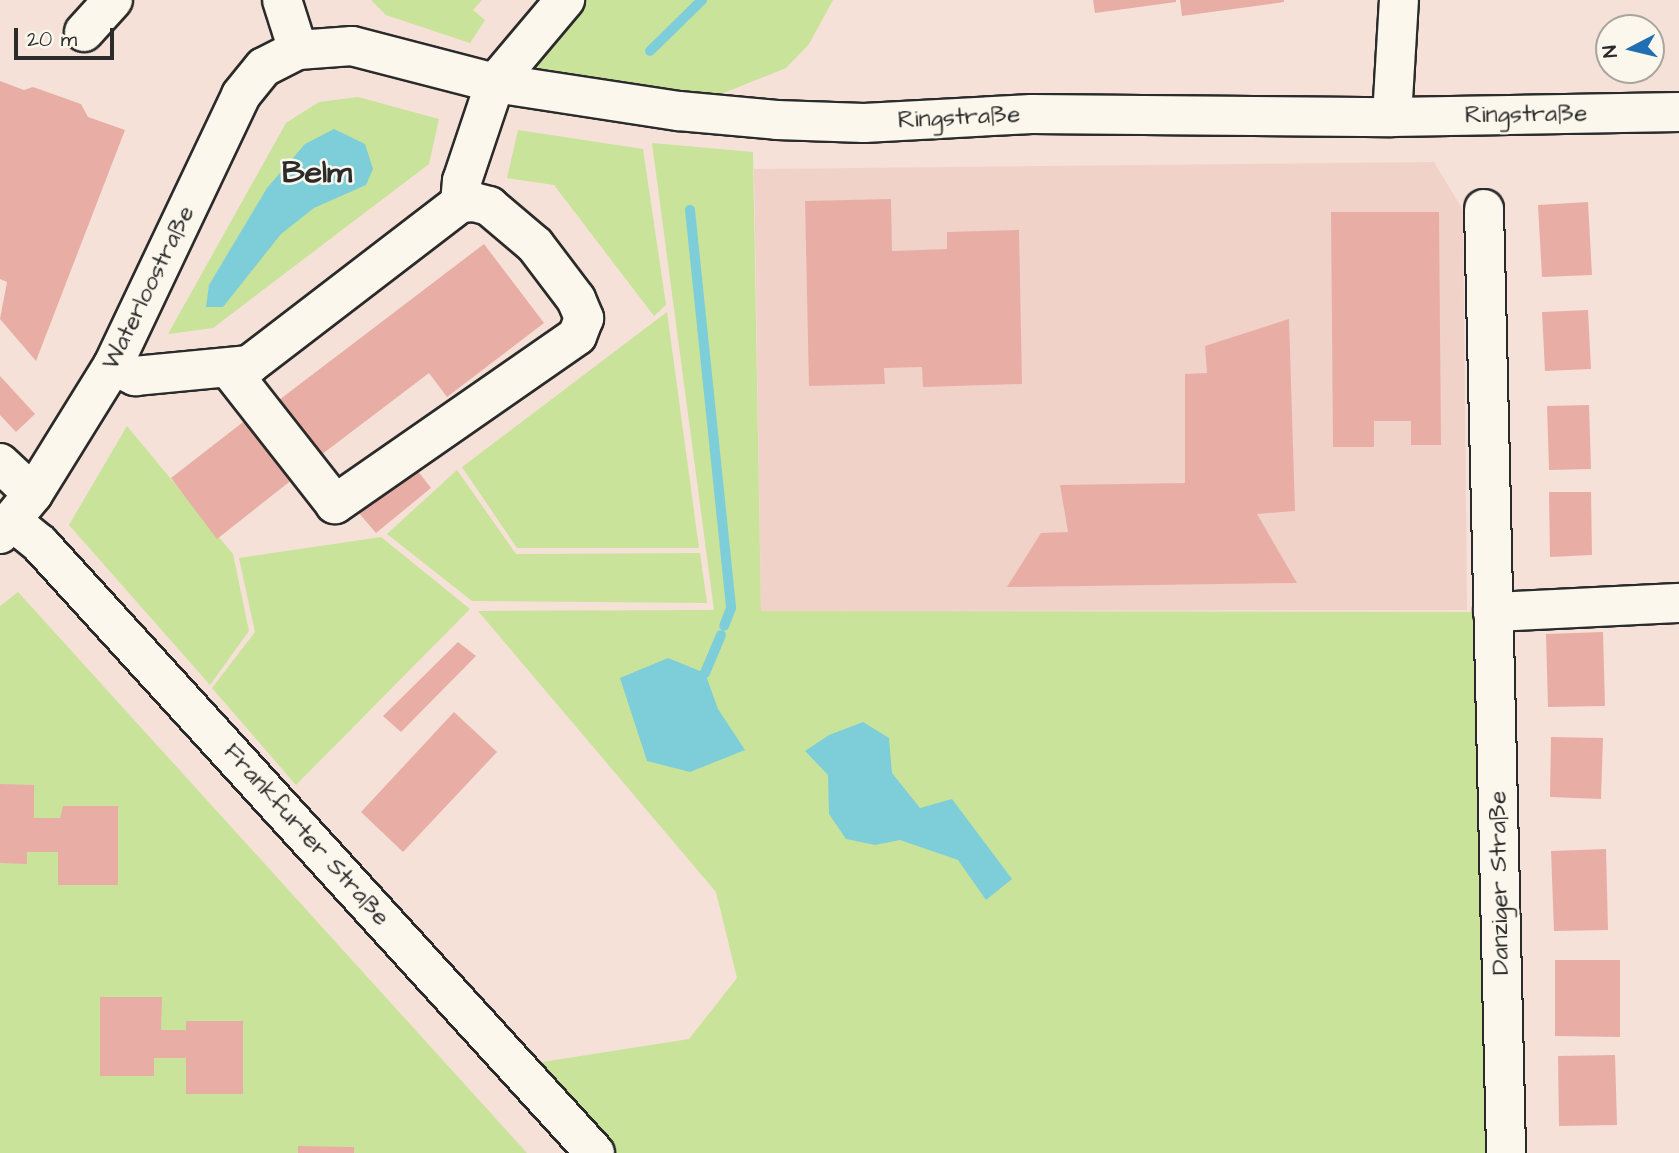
<!DOCTYPE html>
<meta charset="utf-8">
<style>
body{margin:0}
#map{position:relative;width:1679px;height:1153px;overflow:hidden;background:#f5e1d7;font-family:"Architects Daughter",sans-serif}
div>[style]{position:absolute}
[style*='--x']{left:calc(var(--x)*1px);top:calc(var(--y)*1px);width:calc(var(--w)*1px);rotate:calc(var(--a)*1deg)}
.built>*{inset:0;background:#f1d2c8}
.green>*{inset:0;background:#c9e39a}
.water>*{inset:0;background:#7eceda}
.stream>*{height:10px;margin:-5px;padding:0 5px;transform-origin:5px;border-radius:5px;background:#7eceda}
.building>*{inset:0;background:#e8aea6}
.roads{filter:drop-shadow(2px 0 #2b2b2b) drop-shadow(-2px 0 #2b2b2b) drop-shadow(0 2px #2b2b2b) drop-shadow(0 -2px #2b2b2b)}
.minor>*{height:38px;margin:-19px;padding:0 19px;transform-origin:19px;border-radius:19px;background:#fbf7ec}
span{translate:-50% -50%;white-space:nowrap;text-align:center;line-height:1.15;-webkit-text-stroke:5px #fbf7ec;paint-order:stroke}
.street-label{font-size:24px;color:#2b2b2b}
.district-label{font-size:32px;color:#2b2b2b;font-weight:700}
.north{position:absolute;left:1595px;top:14px;width:70px;height:70px;box-sizing:border-box;background:#fbf7ec;border:2px solid #a8a59f;border-radius:50%;rotate:263deg;font-size:19px;font-weight:700;line-height:28px;text-align:center;color:#2b2b2b}
.north::after{content:'';display:block;margin:auto;width:24px;height:32px;background:#1f6fb2;clip-path:polygon(50% 0,100% 100%,50% 72%,0 100%)}
.scale{position:absolute;left:14px;top:28px;width:100px;height:32px;box-sizing:border-box;border:4px solid #2b2b2b;border-top:0;padding-left:9px;font-size:21px;line-height:24px;white-space:nowrap;color:#2b2b2b;-webkit-text-stroke:5px #fbf7ec;paint-order:stroke}
</style>
<div id="map">
<div class="built">
<i style="clip-path:polygon(1434px 162px,1463px 210px,1467px 610px,761px 611px,754px 169px)"></i>
</div>
<div class="green">
<i style="clip-path:polygon(371px 0,482px 0,473px 10px,485px 20px,470px 43px,386px 15px)"></i>
<i style="clip-path:polygon(565px 0,833px 0,809px 44px,786px 68px,679px 111px,510px 64px)"></i>
<i style="clip-path:polygon(358px 97px,439px 119px,429px 164px,213px 328px,168px 334px,286px 123px,319px 102px)"></i>
<i style="clip-path:polygon(518px 130px,643px 149px,666px 305px,654px 316px,554px 185px,507px 178px)"></i>
<i style="clip-path:polygon(652px 143px,753px 152px,761px 611px,1493px 612px,1506px 1153px,595px 1153px,517px 1066px,689px 1039px,737px 978px,716px 892px,478px 611px,714px 610px)"></i>
<i style="clip-path:polygon(667px 312px,699px 548px,517px 548px,462px 467px)"></i>
<i style="clip-path:polygon(127px 426px,233px 554px,249px 631px,210px 685px,69px 525px)"></i>
<i style="clip-path:polygon(457px 470px,516px 554px,700px 553px,707px 603px,472px 601px,387px 534px)"></i>
<i style="clip-path:polygon(381px 537px,470px 609px,296px 785px,212px 688px,255px 632px,239px 558px)"></i>
<i style="clip-path:polygon(18px 592px,527px 1153px,0 1153px,0 606px)"></i>
</div>
<div class="water">
<i style="clip-path:polygon(334px 129px,365px 144px,373px 169px,366px 185px,314px 208px,281px 234px,223px 307px,206px 307px,209px 285px,267px 188px,305px 144px)"></i>
<i style="clip-path:polygon(668px 658px,705px 673px,718px 709px,745px 750px,690px 772px,647px 761px,620px 678px)"></i>
<i style="clip-path:polygon(863px 722px,889px 738px,892px 773px,920px 808px,952px 799px,1012px 879px,986px 900px,958px 860px,900px 840px,875px 845px,846px 839px,829px 814px,828px 775px,805px 751px,829px 735px)"></i>
</div>
<div class="stream">
<i style="--x:650;--y:51;--w:73;--a:-44.4"></i>
<i style="--x:690;--y:210;--w:400;--a:84.1"></i>
<i style="--x:731;--y:608;--w:19;--a:111"></i>
<i style="--x:705;--y:673;--w:41;--a:-67.2"></i>
</div>
<div class="building">
<i style="clip-path:polygon(1093px 0,1176px 0,1176px 2px,1095px 13px)"></i>
<i style="clip-path:polygon(1180px 0,1284px 0,1284px 2px,1182px 16px)"></i>
<i style="clip-path:polygon(0 81px,24px 90px,33px 87px,81px 104px,88px 117px,125px 130px,36px 361px,0 319px,7px 282px,0 279px)"></i>
<i style="clip-path:polygon(891px 199px,892px 251px,947px 249px,947px 232px,1019px 230px,1022px 384px,923px 387px,922px 367px,884px 368px,885px 384px,809px 386px,805px 201px)"></i>
<i style="clip-path:polygon(1588px 202px,1592px 275px,1542px 277px,1538px 205px)"></i>
<i style="clip-path:polygon(1331px 212px,1439px 212px,1441px 445px,1411px 445px,1411px 421px,1374px 421px,1374px 447px,1333px 447px)"></i>
<i style="clip-path:polygon(484px 244px,544px 323px,447px 397px,429px 373px,321px 455px,279px 400px)"></i>
<i style="clip-path:polygon(1588px 310px,1591px 369px,1545px 371px,1542px 312px)"></i>
<i style="clip-path:polygon(1289px 319px,1295px 511px,1257px 514px,1297px 583px,1007px 587px,1041px 533px,1068px 532px,1060px 485px,1185px 483px,1185px 374px,1207px 373px,1205px 346px)"></i>
<i style="clip-path:polygon(0 376px,35px 414px,16px 432px,0 415px)"></i>
<i style="clip-path:polygon(1589px 405px,1591px 469px,1549px 470px,1547px 406px)"></i>
<i style="clip-path:polygon(247px 419px,293px 479px,217px 539px,171px 478px)"></i>
<i style="clip-path:polygon(414px 466px,431px 488px,376px 533px,358px 512px)"></i>
<i style="clip-path:polygon(1549px 492px,1591px 492px,1592px 555px,1550px 557px)"></i>
<i style="clip-path:polygon(1603px 632px,1605px 706px,1548px 707px,1546px 634px)"></i>
<i style="clip-path:polygon(458px 642px,476px 656px,401px 732px,383px 716px)"></i>
<i style="clip-path:polygon(454px 712px,497px 752px,403px 852px,361px 812px)"></i>
<i style="clip-path:polygon(1551px 737px,1603px 738px,1601px 799px,1550px 797px)"></i>
<i style="clip-path:polygon(0 784px,34px 785px,34px 818px,60px 818px,63px 806px,118px 806px,118px 885px,58px 885px,58px 852px,27px 852px,27px 864px,0 863px)"></i>
<i style="clip-path:polygon(1606px 849px,1608px 930px,1554px 931px,1551px 851px)"></i>
<i style="clip-path:polygon(1555px 960px,1620px 960px,1620px 1037px,1555px 1036px)"></i>
<i style="clip-path:polygon(100px 997px,162px 997px,161px 1030px,186px 1030px,186px 1021px,243px 1021px,243px 1094px,186px 1094px,186px 1058px,154px 1058px,154px 1076px,100px 1076px)"></i>
<i style="clip-path:polygon(1615px 1055px,1617px 1125px,1559px 1126px,1558px 1056px)"></i>
<i style="clip-path:polygon(298px 1146px,354px 1147px,354px 1153px,298px 1153px)"></i>
</div>
<div class="roads">
<div class="minor">
<i style="--x:282;--y:0;--w:52;--a:72.3"></i>
<i style="--x:84;--y:32;--w:43;--a:-47.8"></i>
<i style="--x:1392;--y:117;--w:117;--a:-86.6"></i>
<i style="--x:460;--y:203;--w:22;--a:-85"></i>
<i style="--x:462;--y:181;--w:103;--a:-71.4"></i>
<i style="--x:495;--y:83;--w:109;--a:-49.9"></i>
<i style="--x:1484;--y:209;--w:944;--a:88.66"></i>
<i style="--x:113;--y:365;--w:25;--a:27"></i>
<i style="--x:135;--y:376;--w:115;--a:-5.5"></i>
<i style="--x:249;--y:365;--w:266;--a:-37.5"></i>
<i style="--x:460;--y:203;--w:14;--a:-4"></i>
<i style="--x:474;--y:202;--w:16;--a:15"></i>
<i style="--x:489;--y:206;--w:60;--a:40.3"></i>
<i style="--x:535;--y:245;--w:68;--a:52.8"></i>
<i style="--x:576;--y:299;--w:21;--a:67"></i>
<i style="--x:584;--y:318;--w:19;--a:111"></i>
<i style="--x:577;--y:336;--w:295;--a:145.2"></i>
<i style="--x:335;--y:504;--w:172;--a:-128.1"></i>
<i style="--x:0;--y:463;--w:45;--a:43.2"></i>
<i style="--x:13;--y:522;--w:35;--a:39"></i>
<i style="--x:40;--y:544;--w:824;--a:47.66"></i>
<i style="--x:0;--y:534;--w:52;--a:-50.5"></i>
<i style="--x:33;--y:494;--w:152;--a:-58.2"></i>
<i style="--x:113;--y:365;--w:299;--a:-64.6"></i>
<i style="--x:241;--y:95;--w:36;--a:-51"></i>
<i style="--x:264;--y:67;--w:38;--a:-27"></i>
<i style="--x:298;--y:50;--w:54;--a:-4.2"></i>
<i style="--x:352;--y:46;--w:148;--a:14.5"></i>
<i style="--x:495;--y:83;--w:186;--a:8.7"></i>
<i style="--x:679;--y:111;--w:98;--a:5.2"></i>
<i style="--x:777;--y:120;--w:87;--a:2"></i>
<i style="--x:864;--y:123;--w:168;--a:-3.1"></i>
<i style="--x:1032;--y:114;--w:360;--a:0.5"></i>
<i style="--x:1392;--y:117;--w:287;--a:-1"></i>
<i style="--x:1493;--y:612;--w:186;--a:-2.8"></i>
</div>
</div>
<div class="street-label">
<span style="left:1526px;top:115px;rotate:-1deg">Ringstraße</span>
<span style="left:959px;top:118px;rotate:-3deg">Ringstraße</span>
<span style="left:149px;top:288px;rotate:-64deg">Waterloostraße</span>
<span style="left:306px;top:835px;rotate:48deg">Frankfurter Straße</span>
<span style="left:1500px;top:883px;rotate:-91deg">Danziger Straße</span>
</div>
<div class="district-label">
<span style="left:317px;top:173px">Belm</span>
</div>
<div class="north">N</div>
<div class="scale">20 m</div>
</div>
